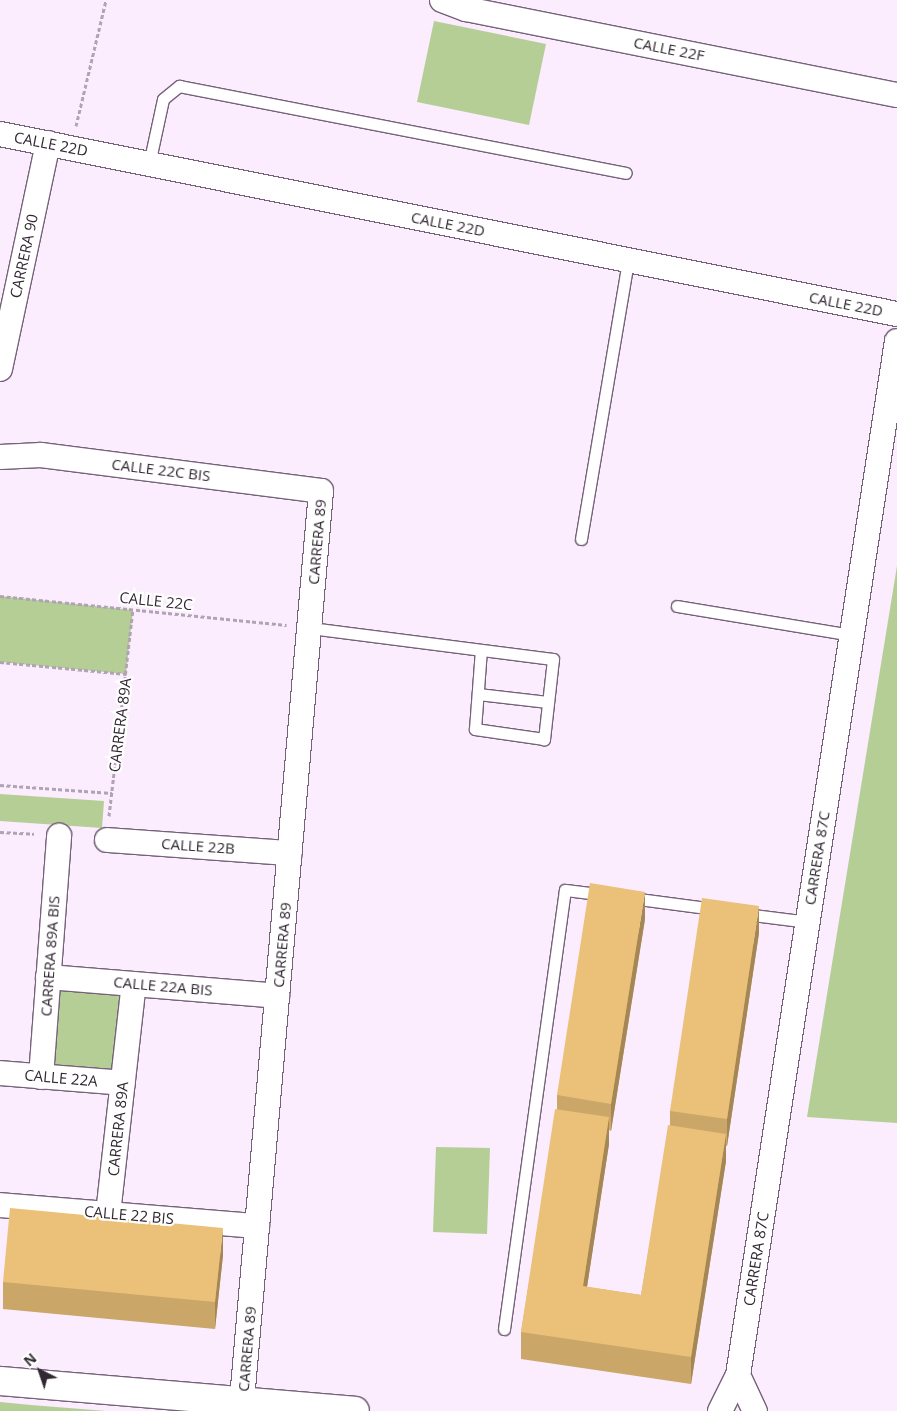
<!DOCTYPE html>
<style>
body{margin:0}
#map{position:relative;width:897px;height:1411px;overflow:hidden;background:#fbecfe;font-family:"Open Sans",sans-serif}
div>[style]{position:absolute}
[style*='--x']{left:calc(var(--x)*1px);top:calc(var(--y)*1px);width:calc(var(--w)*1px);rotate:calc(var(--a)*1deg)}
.green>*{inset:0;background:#b5ce96}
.path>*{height:3px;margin-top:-1.5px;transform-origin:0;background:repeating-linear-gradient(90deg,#b0a3b3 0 4px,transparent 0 6.5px)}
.roads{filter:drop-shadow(1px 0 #76617a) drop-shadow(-1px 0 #76617a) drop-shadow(0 1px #76617a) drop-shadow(0 -1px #76617a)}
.lane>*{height:11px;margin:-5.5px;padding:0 5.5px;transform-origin:5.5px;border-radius:5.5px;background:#fff}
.street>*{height:24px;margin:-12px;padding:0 12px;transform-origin:12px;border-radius:12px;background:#fff}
.secondary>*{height:28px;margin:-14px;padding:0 14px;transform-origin:14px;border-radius:14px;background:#fff}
.wall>*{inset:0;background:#caa668}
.shaded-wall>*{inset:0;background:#a48755}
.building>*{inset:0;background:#ebc179}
span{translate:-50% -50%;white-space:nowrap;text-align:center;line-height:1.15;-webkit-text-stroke:4.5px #fff;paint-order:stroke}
.street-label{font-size:15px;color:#312832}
.north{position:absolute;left:15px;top:1346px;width:50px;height:50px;-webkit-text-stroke:4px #fff;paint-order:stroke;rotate:319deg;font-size:14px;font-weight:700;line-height:20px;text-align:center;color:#312832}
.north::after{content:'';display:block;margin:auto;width:18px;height:22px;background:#312832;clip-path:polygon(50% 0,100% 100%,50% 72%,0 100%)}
</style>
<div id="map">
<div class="green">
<i style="clip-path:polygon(434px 21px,546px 44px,529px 125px,417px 102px)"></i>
<i style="clip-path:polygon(897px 566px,897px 1123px,807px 1117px)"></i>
<i style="clip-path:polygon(0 596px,133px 610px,126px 674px,0 662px)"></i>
<i style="clip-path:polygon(0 794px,104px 801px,102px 828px,0 821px)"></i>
<i style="clip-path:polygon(55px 983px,130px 989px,119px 1079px,45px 1072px)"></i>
<i style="clip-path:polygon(436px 1147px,490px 1148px,487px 1234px,433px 1232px)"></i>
<i style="clip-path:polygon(0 1402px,31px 1405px,106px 1411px,0 1411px)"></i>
</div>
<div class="path">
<i style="--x:76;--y:126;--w:130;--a:-76.6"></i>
<i style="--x:0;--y:596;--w:288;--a:5.8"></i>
<i style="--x:0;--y:662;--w:127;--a:5.4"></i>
<i style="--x:0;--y:785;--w:112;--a:4.1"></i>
<i style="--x:109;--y:816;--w:207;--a:-83.4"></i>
<i style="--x:0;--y:832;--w:34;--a:3"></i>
</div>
<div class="roads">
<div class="lane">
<i style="--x:149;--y:164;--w:66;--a:-77.8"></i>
<i style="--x:163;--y:99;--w:21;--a:-39"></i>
<i style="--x:179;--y:86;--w:455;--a:11"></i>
<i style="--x:581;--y:539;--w:282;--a:-80.4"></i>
<i style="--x:677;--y:606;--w:177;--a:9.4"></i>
<i style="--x:310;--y:628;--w:245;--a:7.3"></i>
<i style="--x:553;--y:659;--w:81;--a:96.4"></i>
<i style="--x:544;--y:739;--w:70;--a:-171.8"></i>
<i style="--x:475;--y:729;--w:79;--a:-85.7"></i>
<i style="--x:478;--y:694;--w:70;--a:6.5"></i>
<i style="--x:631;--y:898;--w:84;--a:7.5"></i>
<i style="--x:745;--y:914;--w:64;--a:7.2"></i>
<i style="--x:504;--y:1329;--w:443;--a:-82.1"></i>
<i style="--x:565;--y:890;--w:38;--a:7"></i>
</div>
<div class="street">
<i style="--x:442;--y:0;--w:26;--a:21"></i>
<i style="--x:466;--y:9;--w:439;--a:11.3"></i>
<i style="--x:0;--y:134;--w:915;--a:11.35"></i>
<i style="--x:0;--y:369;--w:231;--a:-78"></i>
<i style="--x:0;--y:457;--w:41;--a:-2.8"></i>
<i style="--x:41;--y:455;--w:282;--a:7.3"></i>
<i style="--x:321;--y:491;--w:912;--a:94.97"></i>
<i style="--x:107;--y:840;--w:183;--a:4.1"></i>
<i style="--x:48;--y:977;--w:230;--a:4.7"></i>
<i style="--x:0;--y:1073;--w:123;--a:4.6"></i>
<i style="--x:41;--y:1077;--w:242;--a:-85.7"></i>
<i style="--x:0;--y:1205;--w:258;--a:4.7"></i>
<i style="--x:108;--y:1214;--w:231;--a:-83.6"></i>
<i style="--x:738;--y:1375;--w:40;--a:65"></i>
<i style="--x:720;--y:1411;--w:40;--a:-63.4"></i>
<i style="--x:738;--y:1375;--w:1046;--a:-81.26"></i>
</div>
<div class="secondary">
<i style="--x:0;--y:1381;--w:356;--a:4.8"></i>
</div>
</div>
<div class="wall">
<i style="clip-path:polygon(645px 919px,611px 1131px,609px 1130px,609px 1144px,587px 1287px,641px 1295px,670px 1125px,670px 1111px,759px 933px,727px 1146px,726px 1146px,726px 1161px,691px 1384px,521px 1359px,521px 1332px,557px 1110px,557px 1095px)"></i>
<i style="clip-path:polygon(223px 1255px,215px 1329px,3px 1309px,3px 1282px)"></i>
</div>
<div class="shaded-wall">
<i style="clip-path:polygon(645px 892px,645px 919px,611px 1131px,611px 1104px)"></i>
<i style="clip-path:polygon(759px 906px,759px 933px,727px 1146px,727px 1119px)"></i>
<i style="clip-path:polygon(609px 1117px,609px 1144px,583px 1313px,583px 1286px)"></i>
<i style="clip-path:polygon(726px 1134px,726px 1161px,691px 1384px,691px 1357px)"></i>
<i style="clip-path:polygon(223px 1228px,223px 1255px,215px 1329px,215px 1302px)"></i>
</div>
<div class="building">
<i style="clip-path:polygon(590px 883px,645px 892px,611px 1104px,557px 1095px)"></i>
<i style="clip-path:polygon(702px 898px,759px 906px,727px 1119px,670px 1111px)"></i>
<i style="clip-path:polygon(555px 1109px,609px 1117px,583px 1286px,641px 1295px,668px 1125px,726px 1134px,691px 1357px,521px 1332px)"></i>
<i style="clip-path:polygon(10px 1208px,223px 1228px,215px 1302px,3px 1282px)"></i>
</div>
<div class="street-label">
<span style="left:669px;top:49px;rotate:11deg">CALLE 22F</span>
<span style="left:51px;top:144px;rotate:11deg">CALLE 22D</span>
<span style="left:448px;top:224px;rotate:11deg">CALLE 22D</span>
<span style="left:24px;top:256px;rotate:-78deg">CARRERA 90</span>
<span style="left:846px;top:304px;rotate:11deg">CALLE 22D</span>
<span style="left:161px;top:470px;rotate:7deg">CALLE 22C BIS</span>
<span style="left:317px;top:542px;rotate:-85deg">CARRERA 89</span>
<span style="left:156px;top:601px;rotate:6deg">CALLE 22C</span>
<span style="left:120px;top:725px;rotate:-83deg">CARRERA 89A</span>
<span style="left:198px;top:846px;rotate:4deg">CALLE 22B</span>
<span style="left:817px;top:858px;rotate:-81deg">CARRERA 87C</span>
<span style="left:282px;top:945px;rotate:-85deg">CARRERA 89</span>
<span style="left:50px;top:956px;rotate:-86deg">CARRERA 89A BIS</span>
<span style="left:163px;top:986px;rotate:5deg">CALLE 22A BIS</span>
<span style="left:61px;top:1078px;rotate:5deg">CALLE 22A</span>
<span style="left:118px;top:1129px;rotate:-84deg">CARRERA 89A</span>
<span style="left:129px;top:1215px;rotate:5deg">CALLE 22 BIS</span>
<span style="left:756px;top:1259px;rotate:-81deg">CARRERA 87C</span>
<span style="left:247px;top:1349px;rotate:-85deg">CARRERA 89</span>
</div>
<div class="north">N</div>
</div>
